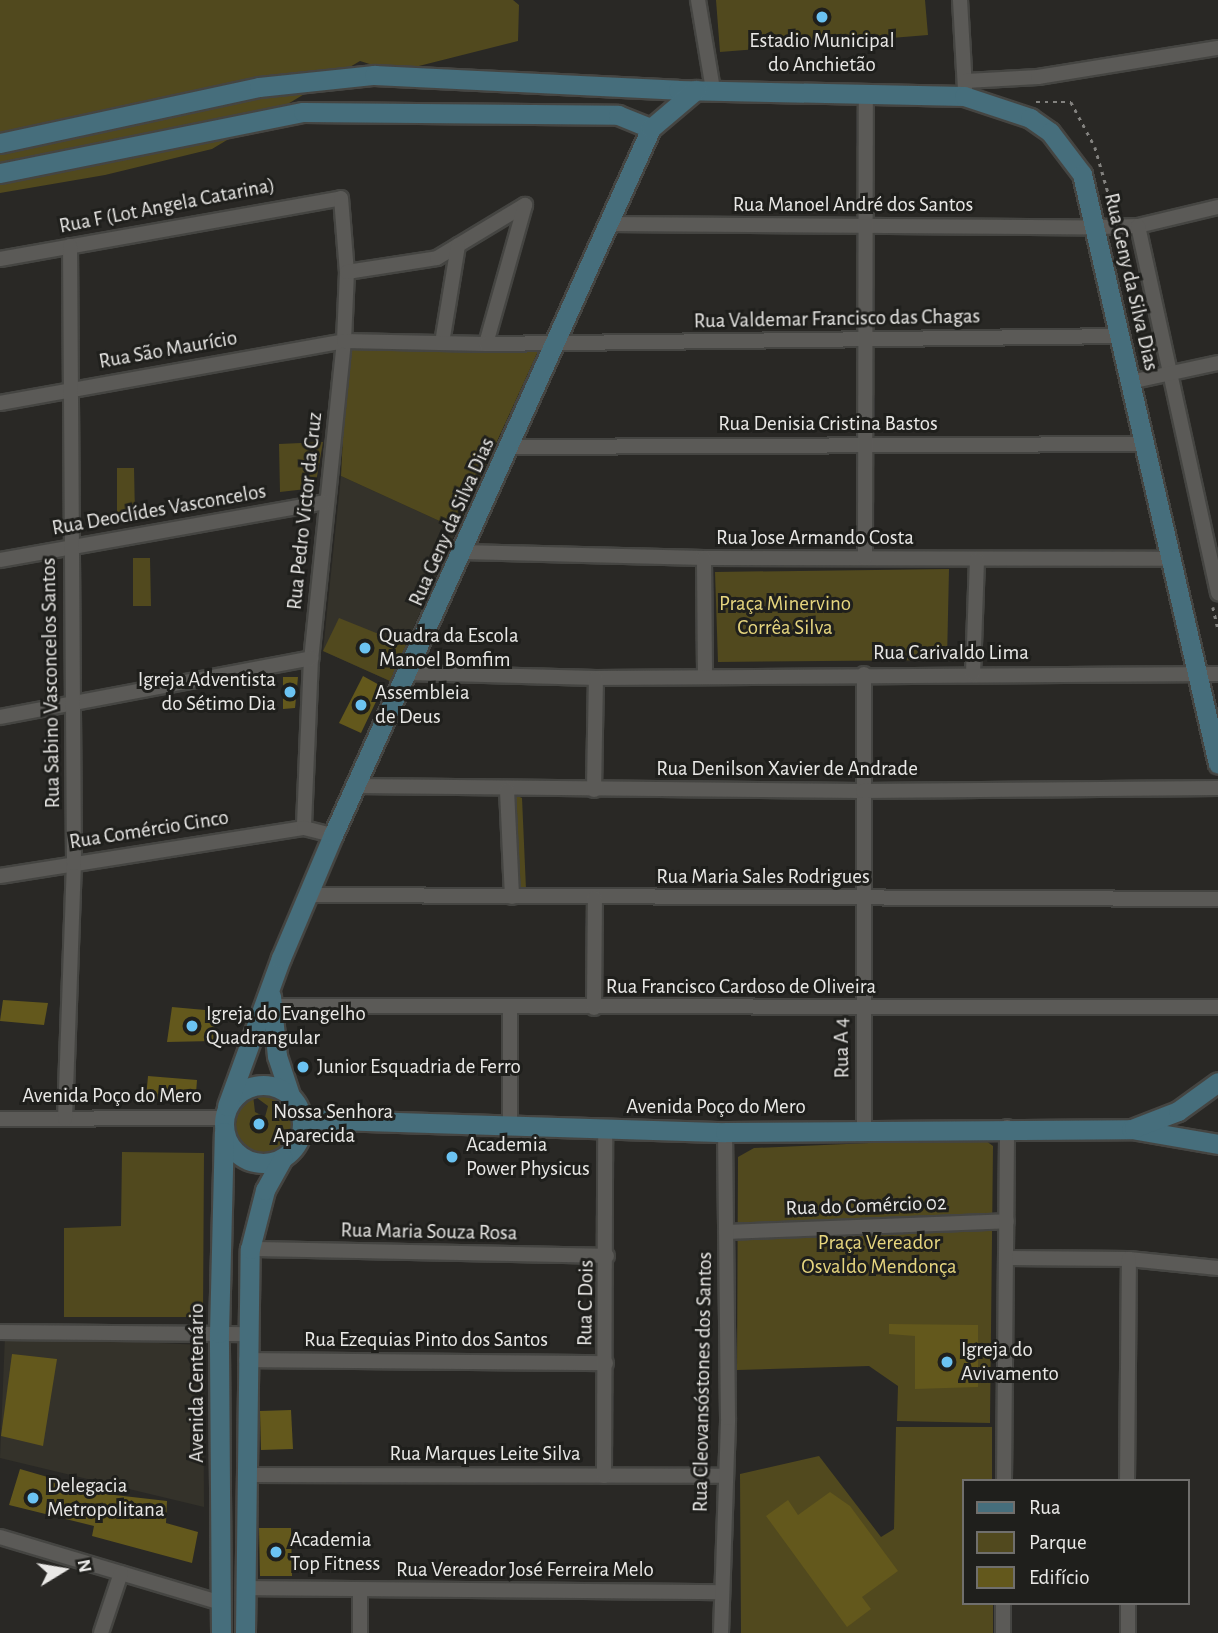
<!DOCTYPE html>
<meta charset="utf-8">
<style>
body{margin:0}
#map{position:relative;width:1218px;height:1633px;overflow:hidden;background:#292825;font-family:"Alegreya Sans",sans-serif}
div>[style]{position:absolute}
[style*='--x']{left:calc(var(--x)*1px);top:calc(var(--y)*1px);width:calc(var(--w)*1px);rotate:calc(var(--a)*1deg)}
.built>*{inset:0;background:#34322a}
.green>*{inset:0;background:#51491e}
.building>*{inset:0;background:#63581c}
.path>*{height:2.5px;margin-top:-1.25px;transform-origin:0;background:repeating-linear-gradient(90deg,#83827f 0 3.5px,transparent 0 8.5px)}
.roads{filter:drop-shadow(2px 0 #454542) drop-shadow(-2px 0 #454542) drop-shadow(0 2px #454542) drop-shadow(0 -2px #454542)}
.street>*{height:14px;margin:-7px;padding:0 7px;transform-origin:7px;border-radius:7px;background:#5b5a57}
.secondary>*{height:19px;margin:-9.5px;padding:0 9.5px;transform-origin:9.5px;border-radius:9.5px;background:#466e7c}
.secondary>.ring{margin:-9.5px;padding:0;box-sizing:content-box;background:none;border:19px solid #466e7c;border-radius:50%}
.dots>*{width:19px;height:19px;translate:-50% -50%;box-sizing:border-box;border:4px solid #1f1f1c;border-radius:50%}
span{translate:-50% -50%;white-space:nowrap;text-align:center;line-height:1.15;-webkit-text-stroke:6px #1f1f1c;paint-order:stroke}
.poi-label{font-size:21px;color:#e9e8e6}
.left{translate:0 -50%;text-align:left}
.right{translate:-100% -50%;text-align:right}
.street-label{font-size:21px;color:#e9e8e6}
.park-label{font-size:21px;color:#e6d57e}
.legend{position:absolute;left:962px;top:1479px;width:228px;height:126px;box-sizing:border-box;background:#1f1f1c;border:2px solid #706f6d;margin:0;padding:9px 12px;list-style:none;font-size:21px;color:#e9e8e6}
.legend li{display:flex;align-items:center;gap:14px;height:35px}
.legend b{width:35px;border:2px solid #706f6d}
.north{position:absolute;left:28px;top:1535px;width:70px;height:70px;-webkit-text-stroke:5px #1f1f1c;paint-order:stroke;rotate:79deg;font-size:19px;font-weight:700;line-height:28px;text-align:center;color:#e9e8e6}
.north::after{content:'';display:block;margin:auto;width:24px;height:32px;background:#e9e8e6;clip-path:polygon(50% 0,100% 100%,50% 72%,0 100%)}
</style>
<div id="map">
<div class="built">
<i style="clip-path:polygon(341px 476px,457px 529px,390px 681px,323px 651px)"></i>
<i style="clip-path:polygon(5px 1336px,203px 1345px,204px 1507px,0 1458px)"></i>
</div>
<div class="green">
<i style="clip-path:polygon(0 0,513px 0,519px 5px,518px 41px,395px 72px,360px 61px,212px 149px,105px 175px,0 193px)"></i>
<i style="clip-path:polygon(716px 0,925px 0,928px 35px,720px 52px)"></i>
<i style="clip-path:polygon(348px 337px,540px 347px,457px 529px,341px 476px)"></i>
<i style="clip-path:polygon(323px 442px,315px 488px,280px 492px,279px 444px)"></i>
<i style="clip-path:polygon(117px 468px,134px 468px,135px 515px,117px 516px)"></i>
<i style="clip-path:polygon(133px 558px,150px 558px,151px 606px,133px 606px)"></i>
<i style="clip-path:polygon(949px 569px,947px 660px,718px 662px,715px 572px)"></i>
<i style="clip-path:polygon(339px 618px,406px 645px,390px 681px,323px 651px)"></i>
<i style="clip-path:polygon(513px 794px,522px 798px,526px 889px,518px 890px)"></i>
<i style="clip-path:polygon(evenodd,262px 1092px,285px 1098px,298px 1120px,293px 1140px,273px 1155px,248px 1150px,235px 1131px,238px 1108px,262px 1092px,253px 1095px,268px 1106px,265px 1117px,255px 1112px,253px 1095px)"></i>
<i style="clip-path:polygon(982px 1138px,993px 1146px,990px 1423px,897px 1421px,898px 1386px,869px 1366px,737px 1370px,738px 1157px,754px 1148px)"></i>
<i style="clip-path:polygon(122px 1152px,204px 1153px,203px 1317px,64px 1317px,64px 1228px,121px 1226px)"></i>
<i style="clip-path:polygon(896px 1427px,992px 1427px,992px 1481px,964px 1481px,964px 1603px,993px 1603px,993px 1633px,741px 1633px,740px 1474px,819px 1456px,881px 1537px,894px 1529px)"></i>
</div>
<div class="building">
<i style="clip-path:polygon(363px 676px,383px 687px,361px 733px,339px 723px)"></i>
<i style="clip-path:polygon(283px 677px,298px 677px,295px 708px,283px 709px)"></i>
<i style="clip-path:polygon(3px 1000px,48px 1003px,44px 1025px,0 1021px)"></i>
<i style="clip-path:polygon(172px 1007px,216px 1011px,213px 1041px,167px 1042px)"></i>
<i style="clip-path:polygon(148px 1076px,197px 1080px,196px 1094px,161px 1091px,160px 1099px,146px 1098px)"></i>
<i style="clip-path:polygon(889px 1324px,978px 1325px,978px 1387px,915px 1389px,915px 1336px,889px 1334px)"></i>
<i style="clip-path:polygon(12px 1354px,57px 1359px,43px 1446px,1px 1436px)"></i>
<i style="clip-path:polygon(291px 1410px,293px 1449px,261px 1450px,260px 1411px)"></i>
<i style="clip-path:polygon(20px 1469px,106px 1494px,167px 1501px,166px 1523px,198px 1532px,192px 1563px,92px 1536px,94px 1526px,9px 1505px)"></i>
<i style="clip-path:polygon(830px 1492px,850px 1506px,898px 1571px,862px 1597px,871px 1609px,847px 1627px,766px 1516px,788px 1500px,798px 1515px)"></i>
<i style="clip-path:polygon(259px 1528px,291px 1528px,292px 1576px,260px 1576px)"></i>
</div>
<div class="path">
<i style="--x:1036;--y:102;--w:35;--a:0"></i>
<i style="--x:1071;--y:102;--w:51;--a:61.9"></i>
<i style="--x:1095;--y:147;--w:69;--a:73.9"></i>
<i style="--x:1213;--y:607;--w:22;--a:77"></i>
</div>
<div class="roads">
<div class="street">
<i style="--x:698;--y:0;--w:91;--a:80.5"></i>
<i style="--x:960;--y:0;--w:89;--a:86.8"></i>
<i style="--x:966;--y:81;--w:72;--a:-3.2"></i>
<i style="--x:1038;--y:77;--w:182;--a:-9.2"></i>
<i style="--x:608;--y:224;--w:490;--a:0.4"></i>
<i style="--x:1098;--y:227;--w:40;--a:-1.4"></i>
<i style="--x:1138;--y:226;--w:82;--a:-13.4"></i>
<i style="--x:1138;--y:226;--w:376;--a:77.7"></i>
<i style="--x:0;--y:259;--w:346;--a:-10.1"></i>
<i style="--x:341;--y:198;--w:74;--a:85.4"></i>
<i style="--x:347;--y:272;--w:69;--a:92.5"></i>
<i style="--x:344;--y:341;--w:319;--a:95.9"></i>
<i style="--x:311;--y:658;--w:170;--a:92.4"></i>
<i style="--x:347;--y:272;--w:91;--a:-8.8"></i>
<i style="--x:437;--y:258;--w:103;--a:-31.1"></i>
<i style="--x:525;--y:205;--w:144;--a:105.7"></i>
<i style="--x:442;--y:343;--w:99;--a:-80.7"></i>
<i style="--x:1130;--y:382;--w:90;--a:-12.2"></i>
<i style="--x:0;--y:403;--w:350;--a:-10.2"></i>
<i style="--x:344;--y:341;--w:142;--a:1.2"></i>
<i style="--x:486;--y:344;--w:633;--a:-0.72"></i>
<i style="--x:511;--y:447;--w:634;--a:-0.27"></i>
<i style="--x:462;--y:552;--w:242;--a:1.4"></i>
<i style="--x:704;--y:558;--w:465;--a:0.1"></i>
<i style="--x:704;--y:558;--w:116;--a:89.5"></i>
<i style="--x:865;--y:558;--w:463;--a:-89.9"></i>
<i style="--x:0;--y:560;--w:330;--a:-10.1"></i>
<i style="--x:409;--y:673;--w:187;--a:1.5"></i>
<i style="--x:596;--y:678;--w:622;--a:-0.37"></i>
<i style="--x:864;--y:674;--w:454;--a:90"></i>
<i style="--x:973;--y:674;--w:114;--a:-88"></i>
<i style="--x:0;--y:717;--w:317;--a:-10.7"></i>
<i style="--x:356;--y:786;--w:507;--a:0.57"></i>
<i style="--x:863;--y:791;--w:355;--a:-0.5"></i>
<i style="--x:507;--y:790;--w:107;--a:87.3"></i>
<i style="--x:594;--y:790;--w:112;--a:-89"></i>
<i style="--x:0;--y:876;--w:308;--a:-9"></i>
<i style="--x:304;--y:828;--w:30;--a:14"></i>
<i style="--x:309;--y:895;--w:909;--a:0.25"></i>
<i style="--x:264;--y:1006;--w:954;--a:0.06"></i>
<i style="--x:510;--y:1007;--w:120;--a:90"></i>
<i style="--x:594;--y:1008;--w:110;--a:-89.5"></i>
<i style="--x:0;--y:1119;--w:224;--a:-0.3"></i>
<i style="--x:65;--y:1119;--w:256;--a:-88"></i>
<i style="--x:74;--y:863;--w:617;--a:-90.37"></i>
<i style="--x:726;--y:1232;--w:281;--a:-2.2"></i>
<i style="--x:250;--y:1249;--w:357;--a:1.1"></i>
<i style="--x:1008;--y:1258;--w:121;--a:0.5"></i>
<i style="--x:1129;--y:1259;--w:89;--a:5.8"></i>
<i style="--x:0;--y:1332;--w:247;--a:0.5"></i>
<i style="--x:246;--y:1360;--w:360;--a:0.5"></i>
<i style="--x:247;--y:1475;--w:477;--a:0.1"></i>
<i style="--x:604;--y:1476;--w:346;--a:-89.8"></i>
<i style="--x:1004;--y:1481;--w:354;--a:-89.5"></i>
<i style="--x:1127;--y:1481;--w:222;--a:-89.5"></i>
<i style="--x:0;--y:1537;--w:231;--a:16.6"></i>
<i style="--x:245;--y:1588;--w:475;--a:0.5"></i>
<i style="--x:1003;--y:1603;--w:30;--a:90"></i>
<i style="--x:1128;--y:1603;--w:30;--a:90"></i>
<i style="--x:101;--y:1633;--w:63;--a:-71.6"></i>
<i style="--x:360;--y:1633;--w:42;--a:-90"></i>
<i style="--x:721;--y:1633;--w:215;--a:-88.1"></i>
<i style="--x:728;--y:1418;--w:286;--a:-90.6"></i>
</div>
<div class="secondary">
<i style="--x:0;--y:143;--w:265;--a:-12.2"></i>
<i style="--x:259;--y:87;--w:116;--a:-6"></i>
<i style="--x:374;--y:75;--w:304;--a:2.8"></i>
<i style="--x:678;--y:90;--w:286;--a:1.2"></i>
<i style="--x:964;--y:96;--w:70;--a:18.4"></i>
<i style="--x:1030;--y:118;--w:24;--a:35"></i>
<i style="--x:1050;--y:132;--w:53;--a:52.7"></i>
<i style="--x:1082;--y:174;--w:605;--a:77.02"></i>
<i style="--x:0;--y:173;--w:309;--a:-11.4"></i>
<i style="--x:303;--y:112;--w:315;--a:0.5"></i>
<i style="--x:618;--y:115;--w:35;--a:22"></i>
<i style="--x:271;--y:996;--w:60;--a:84.3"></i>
<i style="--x:277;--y:1056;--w:41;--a:71.6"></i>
<i class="ring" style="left:224px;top:1085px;width:59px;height:59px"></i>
<i style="--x:227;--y:1106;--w:158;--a:-70"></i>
<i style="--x:281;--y:958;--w:134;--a:-67.1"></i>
<i style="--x:333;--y:835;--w:775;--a:-65.78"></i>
<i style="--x:651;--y:128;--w:59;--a:-40.2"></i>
<i style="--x:302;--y:1119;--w:423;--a:1.8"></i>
<i style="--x:725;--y:1132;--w:406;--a:-0.4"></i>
<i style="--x:1131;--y:1129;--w:88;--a:9.8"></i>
<i style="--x:1134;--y:1128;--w:47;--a:-21.1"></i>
<i style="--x:1178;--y:1111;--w:49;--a:-35.9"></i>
<i style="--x:221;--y:1633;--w:300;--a:-90.4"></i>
<i style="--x:219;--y:1333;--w:201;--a:-88.6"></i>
<i style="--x:245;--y:1633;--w:384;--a:-89.3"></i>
<i style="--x:250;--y:1249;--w:61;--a:-75.7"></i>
<i style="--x:265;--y:1190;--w:37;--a:-61"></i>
</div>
</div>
<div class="dots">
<i style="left:822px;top:17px;background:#6bc3f2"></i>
<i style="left:365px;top:648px;background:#6bc3f2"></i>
<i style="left:290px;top:692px;background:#6bc3f2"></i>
<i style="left:361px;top:705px;background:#6bc3f2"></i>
<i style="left:192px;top:1026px;background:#6bc3f2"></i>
<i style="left:303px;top:1067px;background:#6bc3f2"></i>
<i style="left:259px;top:1124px;background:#6bc3f2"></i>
<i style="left:452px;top:1157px;background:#6bc3f2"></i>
<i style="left:947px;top:1362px;background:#6bc3f2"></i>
<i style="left:33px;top:1498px;background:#6bc3f2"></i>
<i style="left:276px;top:1552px;background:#6bc3f2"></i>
</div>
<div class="poi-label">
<span style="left:822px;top:53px">Estadio Municipal<br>do Anchietão</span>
<span class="left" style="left:379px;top:648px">Quadra da Escola<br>Manoel Bomfim</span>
<span class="right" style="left:276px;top:692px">Igreja Adventista<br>do Sétimo Dia</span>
<span class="left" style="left:375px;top:705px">Assembleia<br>de Deus</span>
<span class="left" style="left:206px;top:1026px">Igreja do Evangelho<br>Quadrangular</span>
<span class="left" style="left:317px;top:1067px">Junior Esquadria de Ferro</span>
<span class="left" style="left:273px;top:1124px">Nossa Senhora<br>Aparecida</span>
<span class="left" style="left:466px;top:1157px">Academia<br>Power Physicus</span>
<span class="left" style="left:961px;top:1362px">Igreja do<br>Avivamento</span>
<span class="left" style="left:47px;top:1498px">Delegacia<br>Metropolitana</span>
<span class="left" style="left:290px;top:1552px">Academia<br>Top Fitness</span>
</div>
<div class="street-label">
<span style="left:853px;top:205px">Rua Manoel André dos Santos</span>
<span style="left:167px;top:206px;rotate:-11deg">Rua F (Lot Angela Catarina)</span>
<span style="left:1131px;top:282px;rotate:77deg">Rua Geny da Silva Dias</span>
<span style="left:837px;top:319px;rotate:-1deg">Rua Valdemar Francisco das Chagas</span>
<span style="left:168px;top:350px;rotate:-10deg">Rua São Maurício</span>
<span style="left:828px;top:424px">Rua Denisia Cristina Bastos</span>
<span style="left:159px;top:510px;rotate:-10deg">Rua Deoclídes Vasconcelos</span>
<span style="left:305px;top:511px;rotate:-84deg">Rua Pedro Victor da Cruz</span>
<span style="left:452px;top:522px;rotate:-66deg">Rua Geny da Silva Dias</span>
<span style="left:815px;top:538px">Rua Jose Armando Costa</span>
<span style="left:951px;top:653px">Rua Carivaldo Lima</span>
<span style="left:51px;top:683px;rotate:-91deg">Rua Sabino Vasconcelos Santos</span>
<span style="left:787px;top:769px">Rua Denilson Xavier de Andrade</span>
<span style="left:149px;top:830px;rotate:-9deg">Rua Comércio Cinco</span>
<span style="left:763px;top:877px">Rua Maria Sales Rodrigues</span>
<span style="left:741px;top:987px">Rua Francisco Cardoso de Oliveira</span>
<span style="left:842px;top:1048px;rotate:-91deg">Rua A 4</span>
<span style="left:112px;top:1096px">Avenida Poço do Mero</span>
<span style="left:716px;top:1107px">Avenida Poço do Mero</span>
<span style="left:866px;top:1206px;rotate:-2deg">Rua do Comércio 02</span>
<span style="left:429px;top:1232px;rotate:1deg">Rua Maria Souza Rosa</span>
<span style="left:586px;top:1303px;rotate:-89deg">Rua C Dois</span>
<span style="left:426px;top:1340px">Rua Ezequias Pinto dos Santos</span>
<span style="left:703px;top:1382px;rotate:-89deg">Rua Cleovansóstones dos Santos</span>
<span style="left:197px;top:1383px;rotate:-90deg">Avenida Centenário</span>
<span style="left:485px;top:1454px">Rua Marques Leite Silva</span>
<span style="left:525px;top:1570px">Rua Vereador José Ferreira Melo</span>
</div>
<div class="park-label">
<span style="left:785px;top:616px">Praça Minervino<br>Corrêa Silva</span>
<span style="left:879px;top:1255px">Praça Vereador<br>Osvaldo Mendonça</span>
</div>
<ul class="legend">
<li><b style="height:9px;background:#466e7c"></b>Rua</li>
<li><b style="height:19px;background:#51491e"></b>Parque</li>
<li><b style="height:19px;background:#63581c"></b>Edifício</li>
</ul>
<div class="north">N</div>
</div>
